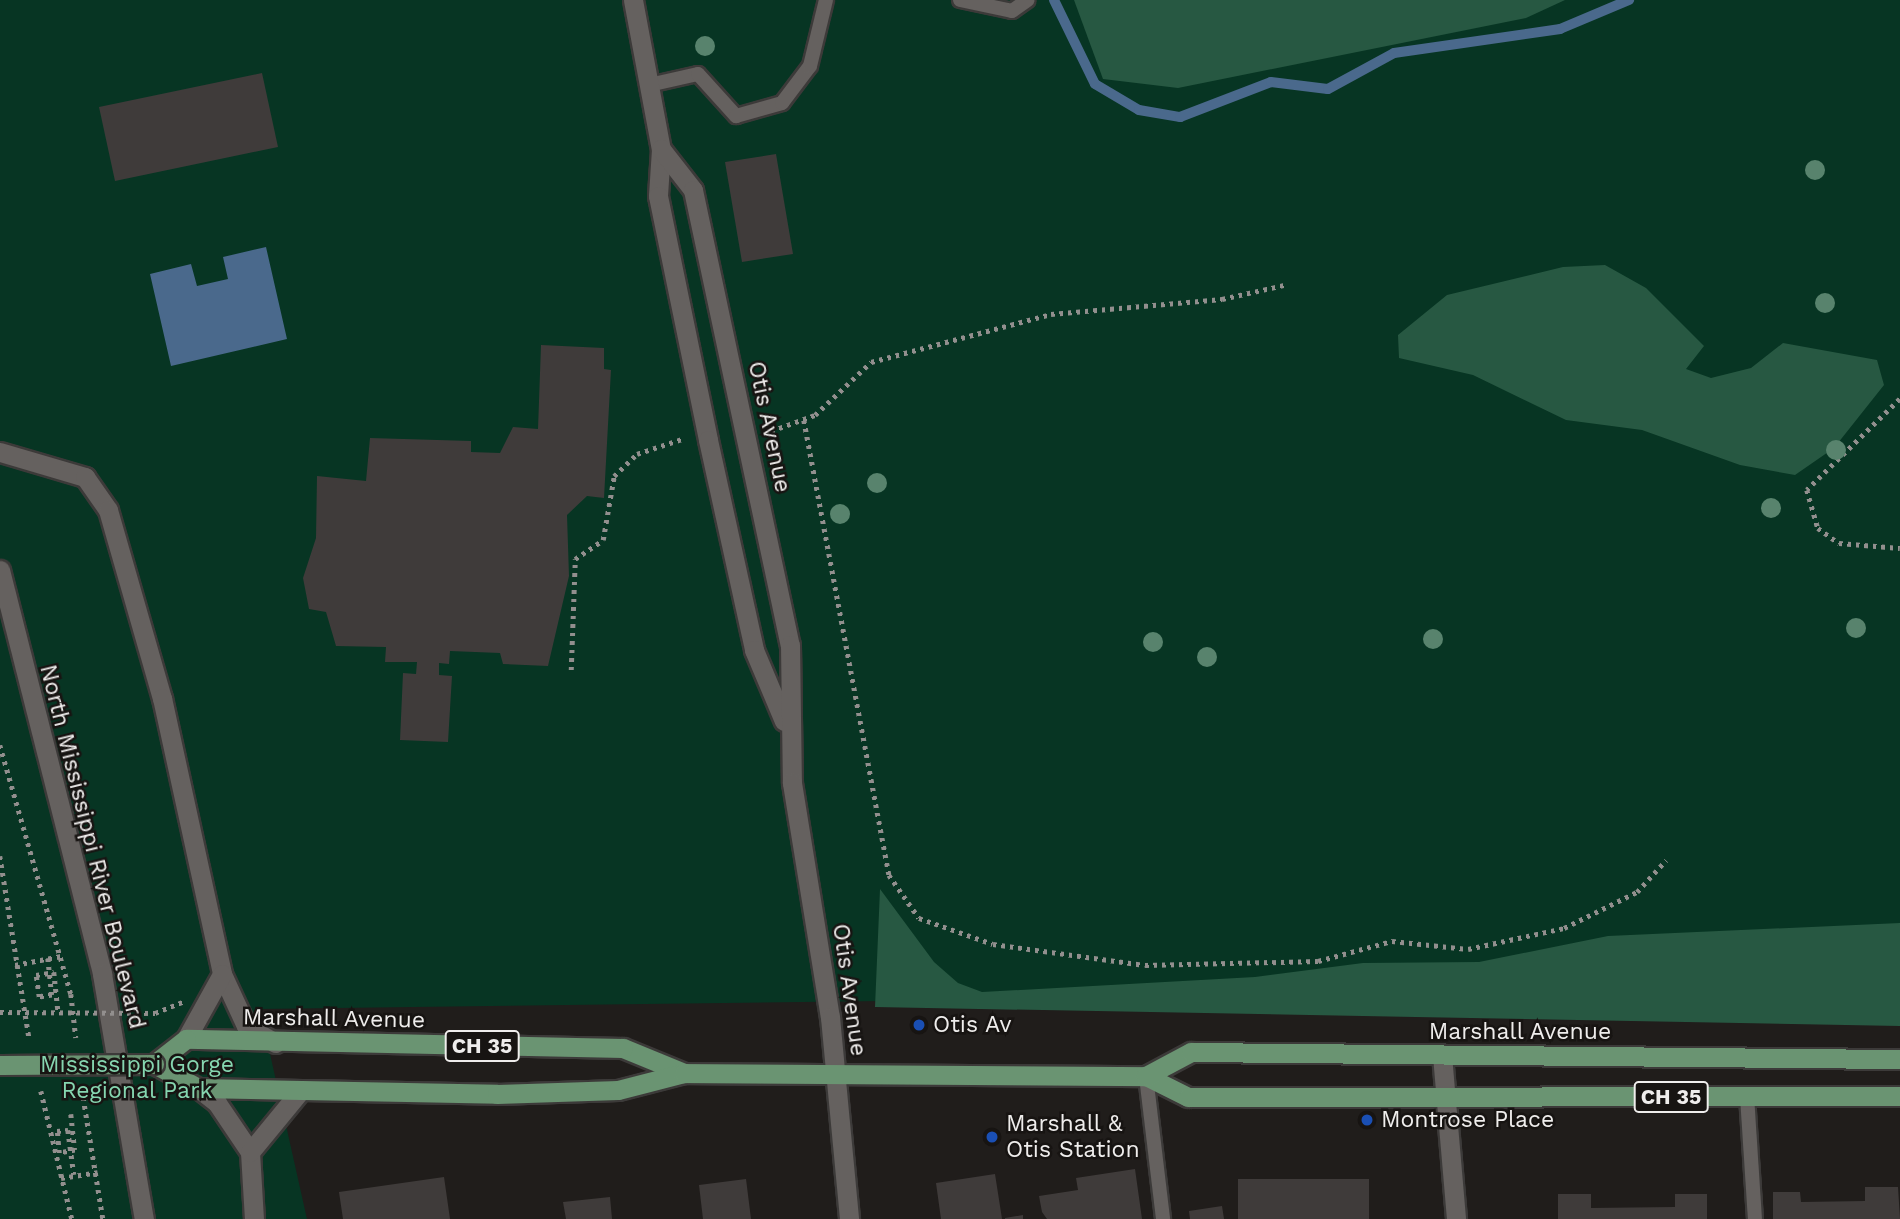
<!DOCTYPE html>
<style>
body{margin:0}
#map{position:relative;width:1900px;height:1219px;overflow:hidden;background:#201d1b;font-family:"Work Sans",sans-serif}
div>[style]{position:absolute}
[style*='--x']{left:calc(var(--x)*1px);top:calc(var(--y)*1px);width:calc(var(--w)*1px);rotate:calc(var(--a)*1deg)}
.green>*{inset:0;background:#073523}
.forest>*{inset:0;background:#275842}
.water>*{inset:0;background:#4a698c}
.stream>*{height:10px;margin:-5px;padding:0 5px;transform-origin:5px;border-radius:5px;background:#4a698c}
.building>*{inset:0;background:#3f3b3a}
.path>*{height:4.5px;margin-top:-2.25px;transform-origin:0;background:repeating-linear-gradient(90deg,#928f8e 0 3.5px,transparent 0 8.5px)}
.roads{filter:drop-shadow(2px 0 #3c3a39) drop-shadow(-2px 0 #3c3a39) drop-shadow(0 2px #3c3a39) drop-shadow(0 -2px #3c3a39)}
.service>*{height:14px;margin:-7px;padding:0 7px;transform-origin:7px;border-radius:7px;background:#65615f}
.minor>*{height:19px;margin:-9.5px;padding:0 9.5px;transform-origin:9.5px;border-radius:9.5px;background:#65615f}
.tertiary>*{height:19px;margin:-9.5px;padding:0 9.5px;transform-origin:9.5px;border-radius:9.5px;background:#65615f}
.primary>*{height:19px;margin:-9.5px;padding:0 9.5px;transform-origin:9.5px;border-radius:9.5px;background:#6a9472}
.path-bridge>*{height:4.5px;margin-top:-2.25px;transform-origin:0;background:repeating-linear-gradient(90deg,#928f8e 0 3.5px,transparent 0 8.5px)}
.bridges{filter:drop-shadow(2px 0 #3c3a39) drop-shadow(-2px 0 #3c3a39) drop-shadow(0 2px #3c3a39) drop-shadow(0 -2px #3c3a39)}
.primary-bridge>*{height:19px;margin:-9.5px;padding:0 9.5px;transform-origin:9.5px;border-radius:9.5px;background:#6a9472}
.trees>*{width:20px;height:20px;margin:-10px;border-radius:50%;background:#58836d}
.dots>*{width:19px;height:19px;translate:-50% -50%;box-sizing:border-box;border:4px solid #171412;border-radius:50%}
span{translate:-50% -50%;white-space:nowrap;text-align:center;line-height:1.15;-webkit-text-stroke:5px #171412;paint-order:stroke}
.shield-label span{padding:2px 5px;background:#171412;border:2px solid;border-radius:5px;-webkit-text-stroke-width:0}
.shield-label{font-size:21px;color:#efedec;font-weight:700}
.street-label{font-size:23px;color:#efedec}
.poi-label{font-size:23px;color:#efedec}
.left{translate:0 -50%;text-align:left}
.park-label{font-size:23px;color:#86d6b0}
</style>
<div id="map">
<div class="green">
<i style="clip-path:polygon(0 0,1900px 0,1900px 1015px,884px 1001px,260px 1009px,307px 1219px,0 1219px)"></i>
</div>
<div class="forest">
<i style="clip-path:polygon(1074px 0,1565px 0,1526px 18px,1178px 88px,1103px 79px)"></i>
<i style="clip-path:polygon(1605px 265px,1646px 288px,1704px 346px,1686px 369px,1711px 378px,1751px 368px,1783px 343px,1877px 360px,1884px 385px,1834px 448px,1795px 475px,1740px 465px,1642px 430px,1566px 420px,1473px 375px,1399px 358px,1398px 335px,1447px 295px,1563px 267px)"></i>
<i style="clip-path:polygon(880px 889px,934px 962px,958px 983px,982px 992px,1255px 977px,1363px 963px,1479px 962px,1608px 936px,1900px 923px,1900px 1026px,875px 1007px)"></i>
</div>
<div class="water">
<i style="clip-path:polygon(266px 247px,287px 339px,171px 366px,150px 274px,191px 264px,197px 286px,228px 279px,223px 257px)"></i>
</div>
<div class="stream">
<i style="--x:1054;--y:0;--w:93;--a:64"></i>
<i style="--x:1095;--y:84;--w:51;--a:30.6"></i>
<i style="--x:1139;--y:110;--w:42;--a:9.7"></i>
<i style="--x:1180;--y:117;--w:97;--a:-21"></i>
<i style="--x:1271;--y:82;--w:57;--a:7"></i>
<i style="--x:1328;--y:89;--w:75;--a:-28.6"></i>
<i style="--x:1394;--y:53;--w:168;--a:-8.2"></i>
<i style="--x:1560;--y:29;--w:75;--a:-22.8"></i>
</div>
<div class="building">
<i style="clip-path:polygon(262px 73px,278px 147px,115px 181px,99px 107px)"></i>
<i style="clip-path:polygon(776px 154px,793px 254px,742px 262px,725px 162px)"></i>
<i style="clip-path:polygon(541px 345px,604px 348px,604px 369px,611px 370px,604px 498px,587px 496px,567px 515px,569px 576px,548px 666px,503px 664px,500px 653px,450px 651px,449px 664px,439px 663px,439px 675px,452px 676px,448px 742px,400px 740px,403px 673px,416px 674px,417px 662px,385px 662px,386px 647px,336px 646px,326px 612px,309px 609px,303px 578px,316px 538px,317px 476px,366px 481px,370px 438px,471px 441px,471px 452px,500px 453px,513px 427px,538px 429px)"></i>
<i style="clip-path:polygon(1135px 1169px,1142px 1219px,1047px 1219px,1042px 1212px,1039px 1196px,1078px 1190px,1076px 1178px)"></i>
<i style="clip-path:polygon(995px 1174px,1002px 1219px,941px 1219px,936px 1183px)"></i>
<i style="clip-path:polygon(444px 1177px,450px 1219px,343px 1219px,339px 1192px)"></i>
<i style="clip-path:polygon(746px 1179px,751px 1219px,703px 1219px,699px 1185px)"></i>
<i style="clip-path:polygon(1238px 1179px,1369px 1179px,1369px 1219px,1238px 1219px)"></i>
<i style="clip-path:polygon(1865px 1187px,1898px 1187px,1900px 1219px,1773px 1219px,1773px 1192px,1800px 1192px,1801px 1202px,1865px 1201px)"></i>
<i style="clip-path:polygon(1558px 1194px,1591px 1194px,1591px 1208px,1675px 1207px,1675px 1194px,1707px 1194px,1707px 1219px,1558px 1219px)"></i>
<i style="clip-path:polygon(610px 1197px,612px 1219px,566px 1219px,563px 1202px)"></i>
<i style="clip-path:polygon(1222px 1206px,1224px 1219px,1190px 1219px,1189px 1211px)"></i>
<i style="clip-path:polygon(1023px 1215px,1023px 1219px,1005px 1219px,1005px 1218px)"></i>
</div>
<div class="path">
<i style="--x:1900;--y:399;--w:130;--a:135.6"></i>
<i style="--x:1807;--y:490;--w:40;--a:74"></i>
<i style="--x:1818;--y:528;--w:26;--a:36"></i>
<i style="--x:1839;--y:543;--w:61;--a:4.7"></i>
<i style="--x:804;--y:420;--w:463;--a:79.4"></i>
<i style="--x:889;--y:875;--w:52;--a:55.1"></i>
<i style="--x:919;--y:918;--w:78;--a:19.4"></i>
<i style="--x:993;--y:944;--w:153;--a:7.9"></i>
<i style="--x:1145;--y:965;--w:173;--a:-1.3"></i>
<i style="--x:1318;--y:961;--w:77;--a:-15.1"></i>
<i style="--x:1392;--y:941;--w:76;--a:6"></i>
<i style="--x:1468;--y:949;--w:98;--a:-12.3"></i>
<i style="--x:1564;--y:928;--w:81;--a:-26.3"></i>
<i style="--x:1637;--y:892;--w:43;--a:-47.8"></i>
<i style="--x:771;--y:431;--w:47;--a:-20"></i>
<i style="--x:815;--y:415;--w:77;--a:-43.4"></i>
<i style="--x:871;--y:362;--w:186;--a:-14.9"></i>
<i style="--x:1051;--y:314;--w:172;--a:-5"></i>
<i style="--x:1222;--y:299;--w:64;--a:-12.7"></i>
<i style="--x:571;--y:670;--w:111;--a:-87.9"></i>
<i style="--x:575;--y:559;--w:34;--a:-34"></i>
<i style="--x:603;--y:540;--w:65;--a:-80.2"></i>
<i style="--x:614;--y:476;--w:32;--a:-44"></i>
<i style="--x:637;--y:454;--w:47;--a:-18.4"></i>
<i style="--x:0;--y:745;--w:259;--a:74.1"></i>
<i style="--x:71;--y:994;--w:44;--a:83.5"></i>
<i style="--x:0;--y:856;--w:184;--a:80.9"></i>
<i style="--x:48;--y:958;--w:37;--a:84"></i>
<i style="--x:52;--y:995;--w:13;--a:171"></i>
<i style="--x:39;--y:997;--w:22;--a:-98"></i>
<i style="--x:36;--y:975;--w:18;--a:-9"></i>
<i style="--x:54;--y:972;--w:39;--a:84"></i>
<i style="--x:15;--y:965;--w:47;--a:-11.1"></i>
<i style="--x:82;--y:1089;--w:132;--a:80.8"></i>
<i style="--x:41;--y:1091;--w:132;--a:76.4"></i>
<i style="--x:71;--y:1114;--w:36;--a:84"></i>
<i style="--x:75;--y:1150;--w:16;--a:169"></i>
<i style="--x:59;--y:1153;--w:22;--a:-95"></i>
<i style="--x:57;--y:1131;--w:11;--a:-5"></i>
<i style="--x:68;--y:1130;--w:45;--a:82.4"></i>
<i style="--x:61;--y:1178;--w:37;--a:-9"></i>
</div>
<div class="roads">
<div class="service">
<i style="--x:960;--y:0;--w:53;--a:11.9"></i>
<i style="--x:1012;--y:11;--w:19;--a:-35"></i>
<i style="--x:649;--y:85;--w:50;--a:-12.7"></i>
<i style="--x:698;--y:74;--w:57;--a:47.9"></i>
<i style="--x:736;--y:116;--w:48;--a:-15.8"></i>
<i style="--x:782;--y:103;--w:46;--a:-52.9"></i>
<i style="--x:810;--y:66;--w:68;--a:-76.4"></i>
<i style="--x:1146;--y:1076;--w:144;--a:83.2"></i>
<i style="--x:1747;--y:1096;--w:123;--a:86.3"></i>
</div>
<div class="minor">
<i style="--x:633;--y:0;--w:152;--a:79.4"></i>
<i style="--x:661;--y:149;--w:47;--a:93.7"></i>
<i style="--x:658;--y:196;--w:249;--a:78.4"></i>
<i style="--x:708;--y:440;--w:215;--a:77.6"></i>
<i style="--x:754;--y:650;--w:77;--a:67.1"></i>
<i style="--x:661;--y:149;--w:52;--a:52"></i>
<i style="--x:693;--y:190;--w:465;--a:78"></i>
<i style="--x:790;--y:645;--w:138;--a:89.2"></i>
<i style="--x:792;--y:783;--w:237;--a:80.8"></i>
<i style="--x:830;--y:1017;--w:203;--a:84.6"></i>
<i style="--x:1442;--y:1055;--w:165;--a:85.1"></i>
</div>
<div class="tertiary">
<i style="--x:0;--y:452;--w:89;--a:16.4"></i>
<i style="--x:85;--y:477;--w:40;--a:55.1"></i>
<i style="--x:108;--y:510;--w:196;--a:74"></i>
<i style="--x:162;--y:698;--w:282;--a:77.7"></i>
<i style="--x:222;--y:974;--w:57;--a:65.2"></i>
<i style="--x:246;--y:1026;--w:34;--a:30"></i>
<i style="--x:0;--y:570;--w:417;--a:75.8"></i>
<i style="--x:102;--y:974;--w:249;--a:80.3"></i>
<i style="--x:186;--y:1039;--w:74;--a:-61"></i>
<i style="--x:198;--y:1088;--w:24;--a:38"></i>
<i style="--x:217;--y:1103;--w:59;--a:56"></i>
<i style="--x:250;--y:1152;--w:67;--a:86.6"></i>
<i style="--x:250;--y:1152;--w:80;--a:-50.6"></i>
</div>
<div class="primary">
<i style="--x:684;--y:1073;--w:66;--a:-157.7"></i>
<i style="--x:623;--y:1048;--w:437;--a:-178.8"></i>
<i style="--x:186;--y:1039;--w:41;--a:142"></i>
<i style="--x:154;--y:1064;--w:50;--a:28.6"></i>
<i style="--x:198;--y:1088;--w:299;--a:1.1"></i>
<i style="--x:497;--y:1094;--w:121;--a:-1.9"></i>
<i style="--x:618;--y:1090;--w:68;--a:-14.4"></i>
<i style="--x:684;--y:1073;--w:462;--a:0.4"></i>
<i style="--x:1146;--y:1076;--w:47;--a:26.6"></i>
<i style="--x:1188;--y:1097;--w:712;--a:-0.08"></i>
<i style="--x:1146;--y:1076;--w:51;--a:-28.1"></i>
<i style="--x:1191;--y:1052;--w:709;--a:0.57"></i>
</div>
</div>
<div class="path-bridge">
<i style="--x:0;--y:1012;--w:155;--a:0.4"></i>
<i style="--x:155;--y:1013;--w:32;--a:-22"></i>
</div>
<div class="bridges">
<div class="primary-bridge">
<i style="--x:0;--y:1065;--w:154;--a:-0.4"></i>
</div>
</div>
<div class="trees">
<i style="left:705px;top:46px"></i>
<i style="left:1815px;top:170px"></i>
<i style="left:1825px;top:303px"></i>
<i style="left:1836px;top:450px"></i>
<i style="left:877px;top:483px"></i>
<i style="left:1771px;top:508px"></i>
<i style="left:840px;top:514px"></i>
<i style="left:1856px;top:628px"></i>
<i style="left:1433px;top:639px"></i>
<i style="left:1153px;top:642px"></i>
<i style="left:1207px;top:657px"></i>
</div>
<div class="dots">
<i style="left:919px;top:1025px;background:#1a4fb4"></i>
<i style="left:1367px;top:1120px;background:#1a4fb4"></i>
<i style="left:992px;top:1137px;background:#1a4fb4"></i>
</div>
<div class="shield-label">
<span style="left:482px;top:1046px">CH 35</span>
<span style="left:1671px;top:1097px">CH 35</span>
</div>
<div class="street-label">
<span style="left:769px;top:427px;rotate:78deg">Otis Avenue</span>
<span style="left:92px;top:847px;rotate:76deg">North Mississippi River Boulevard</span>
<span style="left:849px;top:990px;rotate:82deg">Otis Avenue</span>
<span style="left:334px;top:1019px;rotate:1deg">Marshall Avenue</span>
<span style="left:1520px;top:1032px">Marshall Avenue</span>
</div>
<div class="poi-label">
<span class="left" style="left:933px;top:1025px">Otis Av</span>
<span class="left" style="left:1381px;top:1120px">Montrose Place</span>
<span class="left" style="left:1006px;top:1137px">Marshall &amp;<br>Otis Station</span>
</div>
<div class="park-label">
<span style="left:137px;top:1078px">Mississippi Gorge<br>Regional Park</span>
</div>
</div>
